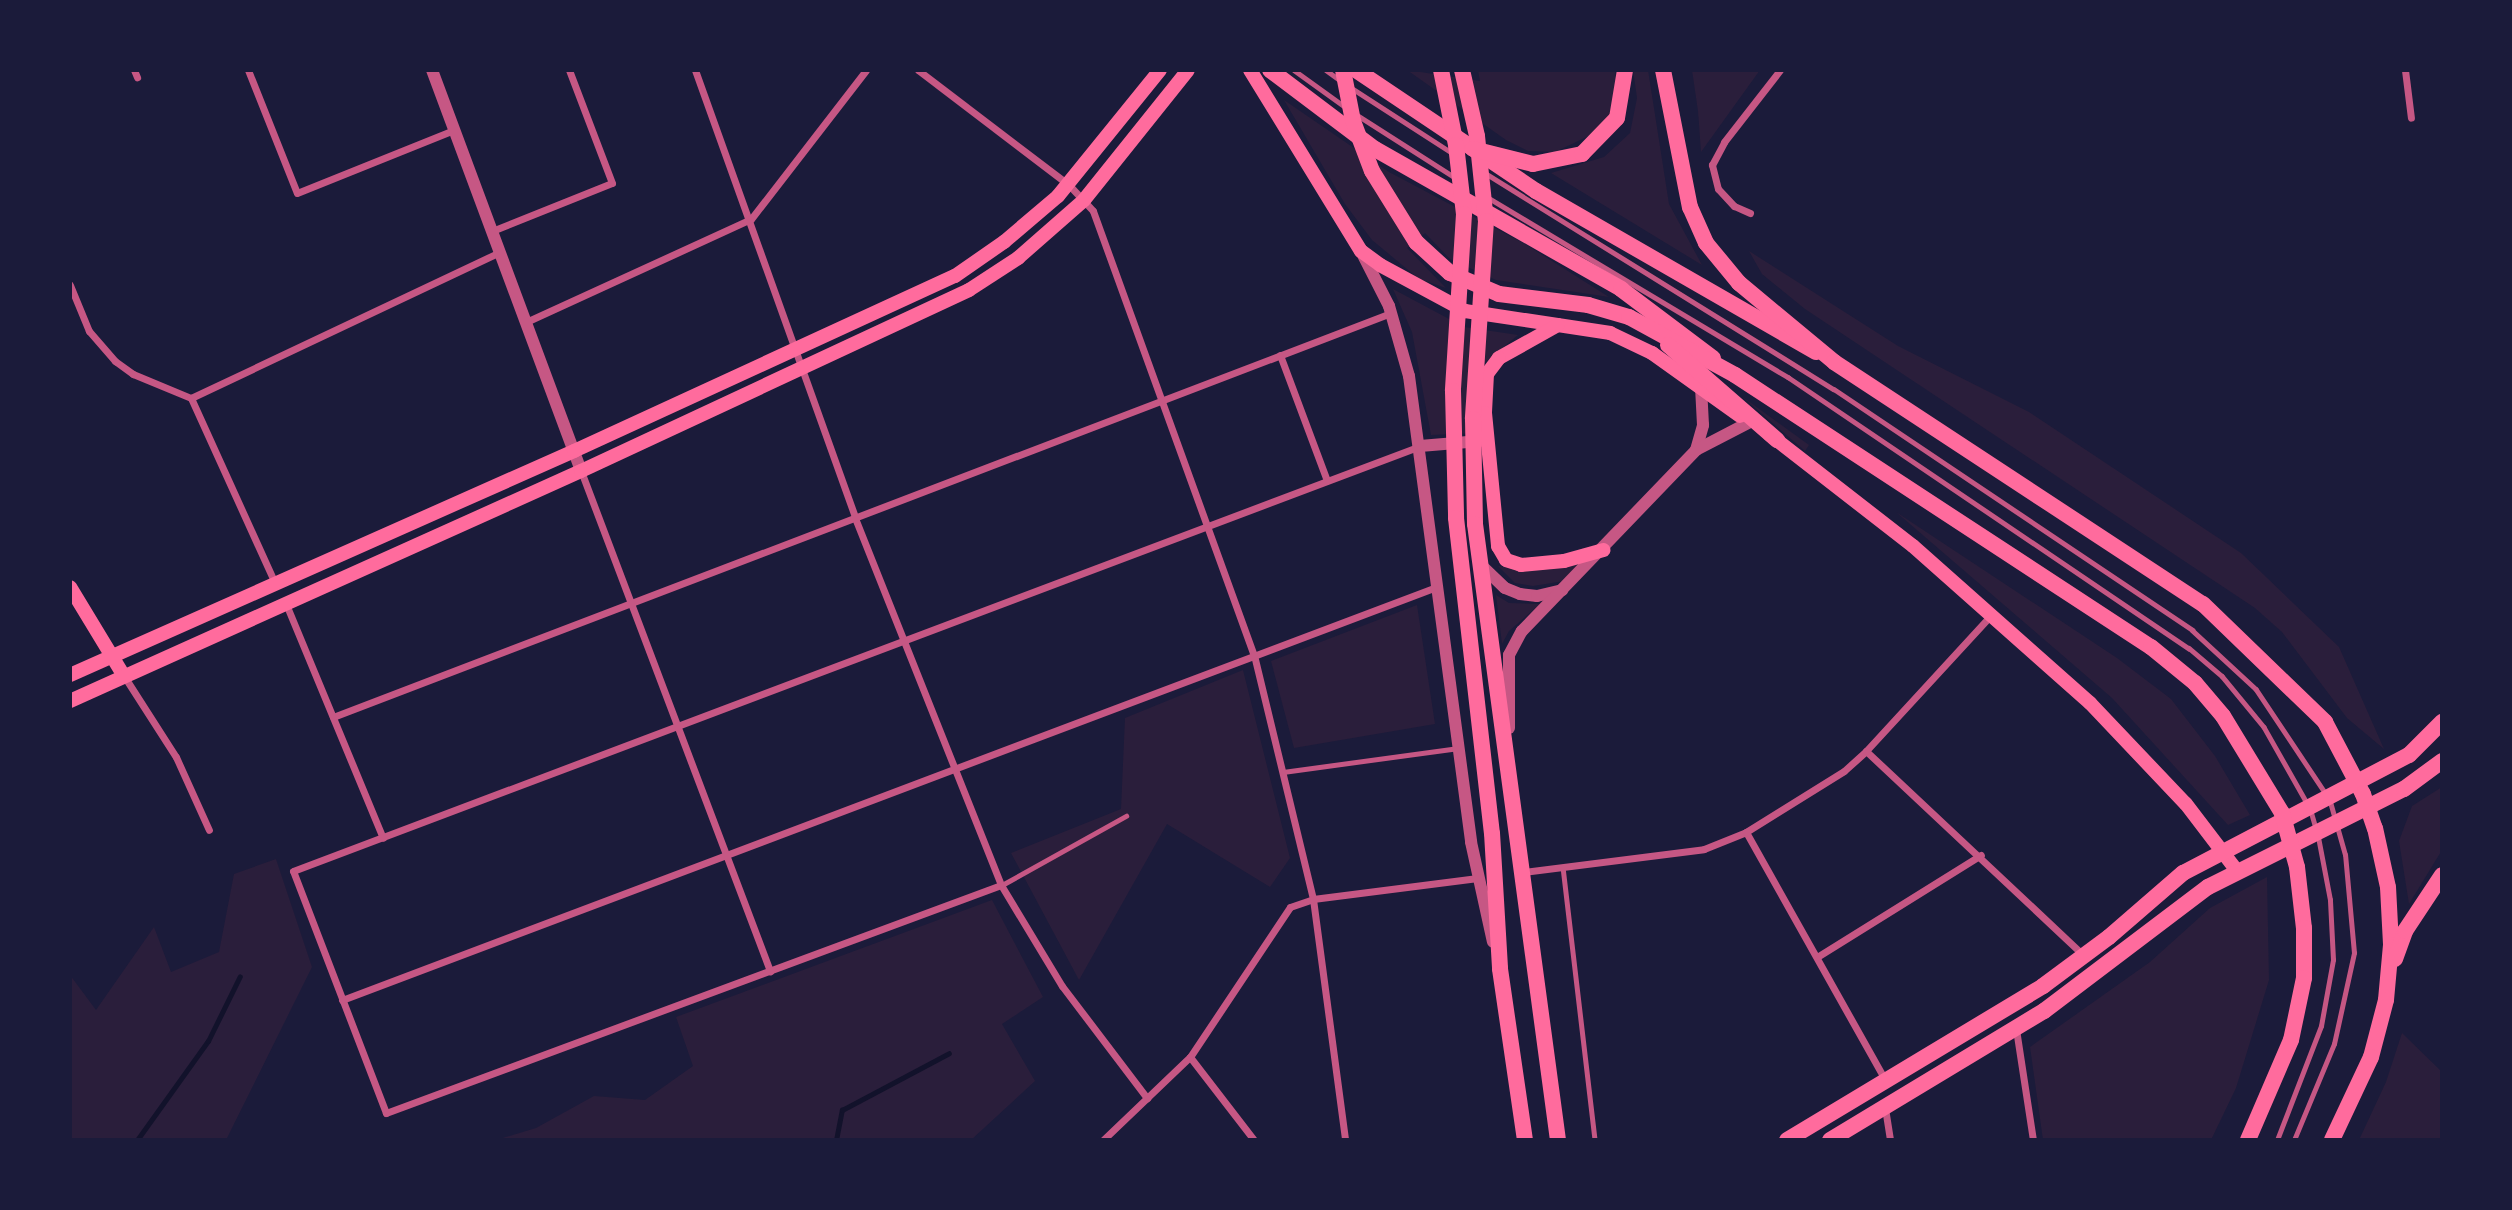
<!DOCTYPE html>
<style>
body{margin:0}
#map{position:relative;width:2512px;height:1210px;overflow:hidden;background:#1b1b3a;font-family:Raleway,sans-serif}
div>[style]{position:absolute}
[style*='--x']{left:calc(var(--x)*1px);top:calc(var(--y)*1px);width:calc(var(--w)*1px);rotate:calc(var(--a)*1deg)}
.green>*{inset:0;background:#2a1e3b}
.stream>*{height:5px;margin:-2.5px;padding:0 2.5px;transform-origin:2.5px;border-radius:2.5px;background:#12122b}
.service>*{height:4.5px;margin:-2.25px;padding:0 2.25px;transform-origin:2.25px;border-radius:2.25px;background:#c65784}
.minor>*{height:7px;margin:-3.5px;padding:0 3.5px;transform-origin:3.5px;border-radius:3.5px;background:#c65784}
.tertiary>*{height:12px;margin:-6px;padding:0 6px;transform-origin:6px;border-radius:6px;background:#c65784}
.secondary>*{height:14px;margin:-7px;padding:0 7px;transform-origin:7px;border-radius:7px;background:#ff6b9d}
.primary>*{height:16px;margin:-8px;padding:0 8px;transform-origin:8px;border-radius:8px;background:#ff6b9d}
.trunk>*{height:16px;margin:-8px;padding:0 8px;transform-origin:8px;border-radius:8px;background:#ff6b9d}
span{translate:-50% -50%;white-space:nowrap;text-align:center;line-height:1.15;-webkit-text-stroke:7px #1b1b3a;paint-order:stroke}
.frame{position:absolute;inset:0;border:72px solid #1b1b3a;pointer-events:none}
</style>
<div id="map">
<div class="green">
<i style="clip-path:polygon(1407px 70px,1480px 81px,1478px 70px,1615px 70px,1617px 89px,1610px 114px,1595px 133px,1555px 152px,1528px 151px,1506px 140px)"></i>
<i style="clip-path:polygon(1633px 70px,1648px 70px,1669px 204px,1702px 265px,1551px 173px,1604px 157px,1630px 133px,1637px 98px)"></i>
<i style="clip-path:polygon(1692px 70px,1760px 70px,1701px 152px,1698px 111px)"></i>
<i style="clip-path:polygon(1284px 100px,1389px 172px,1525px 244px,1609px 297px,1496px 280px,1450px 259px,1425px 233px,1407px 248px,1446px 288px,1419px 279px,1372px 240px,1345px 204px)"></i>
<i style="clip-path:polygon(1749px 251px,1898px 346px,2029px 412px,2241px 553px,2339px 647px,2384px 749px,2347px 718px,2282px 632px,2255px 608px,1805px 309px,1762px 274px)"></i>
<i style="clip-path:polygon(1393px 289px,1464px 327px,1518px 335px,1483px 364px,1478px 433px,1431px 435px,1412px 332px)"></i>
<i style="clip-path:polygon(1740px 395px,1809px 445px,1805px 451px)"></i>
<i style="clip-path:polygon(1896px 512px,2117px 658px,2171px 699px,2215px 756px,2250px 815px,2228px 825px,2112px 698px)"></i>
<i style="clip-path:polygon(1579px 562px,1564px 581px,1533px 586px,1515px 583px,1498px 566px,1549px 570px)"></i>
<i style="clip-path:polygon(1496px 595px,1509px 603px,1540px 604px,1509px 631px,1502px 644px)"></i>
<i style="clip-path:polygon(1417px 605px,1435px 724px,1294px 748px,1271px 661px)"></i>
<i style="clip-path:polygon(1243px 670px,1290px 858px,1270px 887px,1167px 824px,1079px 980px,1011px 853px,1121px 809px,1125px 718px)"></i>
<i style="clip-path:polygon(2442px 787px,2442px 850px,2409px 904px,2399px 841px,2412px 806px)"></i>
<i style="clip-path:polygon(276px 859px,312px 967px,226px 1140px,70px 1140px,70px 975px,96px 1010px,154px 927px,171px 972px,219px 952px,234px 874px)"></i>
<i style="clip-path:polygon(2267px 877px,2269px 980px,2236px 1088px,2211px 1140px,2043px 1140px,2030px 1047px,2150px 962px,2210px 908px)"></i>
<i style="clip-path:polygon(992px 900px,1043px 997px,1002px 1024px,1035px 1081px,971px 1140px,496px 1140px,536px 1128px,594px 1096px,645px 1100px,693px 1066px,676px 1017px)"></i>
<i style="clip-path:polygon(2402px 1033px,2442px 1072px,2442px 1140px,2359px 1140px,2386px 1082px)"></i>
</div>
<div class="stream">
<i style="--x:137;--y:1140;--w:122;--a:-54.4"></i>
<i style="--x:208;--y:1041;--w:72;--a:-63.8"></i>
<i style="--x:836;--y:1140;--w:31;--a:-79"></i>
<i style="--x:842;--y:1110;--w:121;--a:-28"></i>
</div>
<div class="service">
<i style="--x:1294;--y:70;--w:62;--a:35.8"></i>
<i style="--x:1326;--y:70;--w:17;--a:36"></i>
<i style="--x:1353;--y:89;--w:120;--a:32.8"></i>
<i style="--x:1357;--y:115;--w:117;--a:32.5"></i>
<i style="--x:1485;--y:173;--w:410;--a:31.8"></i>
<i style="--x:1834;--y:389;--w:432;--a:33.9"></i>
<i style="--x:2192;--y:630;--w:87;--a:42.7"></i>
<i style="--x:2256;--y:689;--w:126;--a:56.3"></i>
<i style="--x:1487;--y:197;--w:351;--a:30.9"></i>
<i style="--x:1788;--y:377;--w:484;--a:34.1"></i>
<i style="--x:2189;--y:648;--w:43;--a:40.3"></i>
<i style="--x:2222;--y:676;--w:66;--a:50.5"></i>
<i style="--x:2264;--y:727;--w:87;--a:60.5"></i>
<i style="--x:1283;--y:772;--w:177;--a:-7.8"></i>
<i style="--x:2311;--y:811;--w:19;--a:74"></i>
<i style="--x:1563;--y:867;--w:275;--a:83.3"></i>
<i style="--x:1002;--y:885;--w:142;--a:-29.1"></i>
<i style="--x:2277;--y:1140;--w:122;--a:-68.9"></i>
<i style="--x:2321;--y:1026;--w:67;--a:-79.7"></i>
<i style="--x:2333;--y:960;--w:60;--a:-92.9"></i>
<i style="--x:2330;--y:900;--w:64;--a:-100.8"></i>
<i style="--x:2294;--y:1140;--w:104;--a:-67.4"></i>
<i style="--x:2334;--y:1044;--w:93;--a:-77.6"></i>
<i style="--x:2354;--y:953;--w:98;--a:-95.2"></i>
<i style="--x:2345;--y:855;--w:55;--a:-105.8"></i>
</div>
<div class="minor">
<i style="--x:134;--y:70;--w:8;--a:67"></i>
<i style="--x:248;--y:70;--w:132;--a:68.3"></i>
<i style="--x:297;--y:193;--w:169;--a:-21.9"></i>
<i style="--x:695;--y:70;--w:476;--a:70.3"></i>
<i style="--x:855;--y:518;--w:395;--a:68.3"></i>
<i style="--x:1001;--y:885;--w:118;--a:58.9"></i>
<i style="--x:1062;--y:986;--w:141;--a:52.8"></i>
<i style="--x:918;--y:70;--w:190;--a:37.3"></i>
<i style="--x:1069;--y:185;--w:35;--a:47"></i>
<i style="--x:1093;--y:211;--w:472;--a:70.1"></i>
<i style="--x:1254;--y:655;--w:251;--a:76.4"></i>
<i style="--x:1313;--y:899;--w:243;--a:82.4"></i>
<i style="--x:2405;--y:70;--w:48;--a:82.9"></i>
<i style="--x:1750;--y:213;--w:17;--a:-156"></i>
<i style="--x:1734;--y:206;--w:23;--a:-133"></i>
<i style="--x:1718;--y:189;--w:25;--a:-104"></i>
<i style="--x:1712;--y:165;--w:26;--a:-62"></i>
<i style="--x:1724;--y:142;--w:91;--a:-52.1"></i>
<i style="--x:492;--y:231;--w:129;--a:-21.8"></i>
<i style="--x:612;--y:183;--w:121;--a:-110.8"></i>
<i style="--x:70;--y:285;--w:50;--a:67.6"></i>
<i style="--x:89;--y:331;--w:40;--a:49"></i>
<i style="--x:115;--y:361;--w:22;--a:36"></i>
<i style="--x:133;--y:374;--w:63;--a:22.5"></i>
<i style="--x:191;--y:398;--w:203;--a:65.6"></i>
<i style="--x:526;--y:322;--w:247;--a:-24.6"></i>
<i style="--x:751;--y:219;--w:188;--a:-52.3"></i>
<i style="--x:1280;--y:355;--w:134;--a:69.5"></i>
<i style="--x:191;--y:398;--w:342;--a:-25.3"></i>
<i style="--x:581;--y:471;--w:535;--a:69.29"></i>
<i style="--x:286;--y:604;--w:253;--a:67.5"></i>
<i style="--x:124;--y:676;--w:96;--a:57.3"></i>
<i style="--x:176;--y:757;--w:80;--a:65.7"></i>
<i style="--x:333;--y:717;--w:1133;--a:-20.9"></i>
<i style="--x:1866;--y:751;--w:299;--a:43.2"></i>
<i style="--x:1746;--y:832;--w:286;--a:60.7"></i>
<i style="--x:1523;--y:872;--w:182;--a:-7.2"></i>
<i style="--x:1704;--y:849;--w:45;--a:-22"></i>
<i style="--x:1746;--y:832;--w:115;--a:-31.9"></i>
<i style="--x:1844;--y:771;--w:30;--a:-42"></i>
<i style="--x:1866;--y:751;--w:185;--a:-47.4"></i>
<i style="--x:1001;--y:885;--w:656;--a:159.66"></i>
<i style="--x:386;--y:1113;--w:259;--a:-111"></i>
<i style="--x:293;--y:871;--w:1204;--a:-20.66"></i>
<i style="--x:1817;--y:957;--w:193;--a:-31.9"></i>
<i style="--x:342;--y:1000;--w:1169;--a:-20.68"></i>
<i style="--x:2016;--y:1029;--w:112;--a:81.3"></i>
<i style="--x:1190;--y:1057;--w:105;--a:52.4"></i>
<i style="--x:1885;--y:1108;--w:32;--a:81"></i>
<i style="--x:1103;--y:1140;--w:120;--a:-43.7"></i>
<i style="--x:1190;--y:1057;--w:180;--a:-56.3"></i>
<i style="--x:1290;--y:907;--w:24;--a:-19"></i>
<i style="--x:1313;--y:899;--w:166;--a:-7.3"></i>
</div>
<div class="tertiary">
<i style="--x:432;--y:70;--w:428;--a:69.6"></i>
<i style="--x:1363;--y:255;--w:57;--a:63"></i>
<i style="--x:1389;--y:306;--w:73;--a:74.1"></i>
<i style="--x:1409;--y:376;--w:470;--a:82.4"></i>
<i style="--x:1471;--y:842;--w:102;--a:77.6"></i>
<i style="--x:1420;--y:446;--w:60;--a:-4.8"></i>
<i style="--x:1696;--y:450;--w:26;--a:-74"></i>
<i style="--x:1703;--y:425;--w:36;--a:-93"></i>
<i style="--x:1481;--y:565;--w:33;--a:44"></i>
<i style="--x:1505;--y:588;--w:16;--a:22"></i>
<i style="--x:1520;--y:594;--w:17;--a:7"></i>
<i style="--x:1537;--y:596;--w:26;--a:-13"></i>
<i style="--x:1509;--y:728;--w:73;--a:-90"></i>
<i style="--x:1509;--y:655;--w:27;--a:-62"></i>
<i style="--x:1522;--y:631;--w:251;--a:-46.1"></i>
<i style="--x:1696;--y:450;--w:61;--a:-27.4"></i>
</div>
<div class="secondary">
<i style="--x:1250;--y:70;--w:212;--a:58.5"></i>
<i style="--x:1361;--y:251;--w:24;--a:36"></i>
<i style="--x:1380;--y:265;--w:97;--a:28.4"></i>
<i style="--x:1465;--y:311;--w:147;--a:8.6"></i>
<i style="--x:1610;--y:333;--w:47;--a:25.5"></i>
<i style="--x:1652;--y:353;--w:108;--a:35.6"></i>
<i style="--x:1558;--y:325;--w:68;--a:150.8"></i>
<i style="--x:1499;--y:358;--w:20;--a:127"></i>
<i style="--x:1487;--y:374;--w:39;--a:93"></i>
<i style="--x:1485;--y:413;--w:134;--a:84.4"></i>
<i style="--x:1498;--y:546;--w:16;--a:60"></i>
<i style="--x:1506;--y:560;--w:16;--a:18"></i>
<i style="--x:1521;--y:565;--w:43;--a:-5.3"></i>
<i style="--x:1564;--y:561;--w:41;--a:-15.4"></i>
<i style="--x:1769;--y:434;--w:182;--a:37.9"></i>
<i style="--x:1913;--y:546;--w:237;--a:41.6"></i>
<i style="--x:2090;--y:703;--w:139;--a:46.5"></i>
<i style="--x:2186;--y:804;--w:84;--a:52.7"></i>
<i style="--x:70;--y:587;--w:104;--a:58.8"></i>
<i style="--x:70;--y:675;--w:552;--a:-23.96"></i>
<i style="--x:574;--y:451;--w:419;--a:-24.7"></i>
<i style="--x:955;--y:276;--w:60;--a:-34.8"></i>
<i style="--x:1004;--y:242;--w:71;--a:-40.4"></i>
<i style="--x:1058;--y:196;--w:162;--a:-51"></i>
<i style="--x:70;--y:701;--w:560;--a:-24.23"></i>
<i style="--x:581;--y:471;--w:428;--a:-25"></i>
<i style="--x:969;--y:290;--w:59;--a:-33.1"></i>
<i style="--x:1018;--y:258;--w:88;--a:-41.3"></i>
<i style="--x:1084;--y:200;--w:166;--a:-51.3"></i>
</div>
<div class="primary">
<i style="--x:1270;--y:70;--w:131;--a:37"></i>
<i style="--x:1375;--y:149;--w:283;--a:29.6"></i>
<i style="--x:1621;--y:289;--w:115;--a:36.9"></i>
<i style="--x:1356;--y:70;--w:217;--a:33.9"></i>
<i style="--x:1536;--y:191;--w:323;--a:29.9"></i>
<i style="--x:1787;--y:1140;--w:299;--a:-31"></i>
<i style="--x:2043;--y:986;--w:82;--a:-36.6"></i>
<i style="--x:2109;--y:937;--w:98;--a:-40.9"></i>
<i style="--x:2183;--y:873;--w:255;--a:-27.6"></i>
<i style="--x:2409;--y:755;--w:47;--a:-45"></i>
<i style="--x:1830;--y:1140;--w:250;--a:-31.1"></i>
<i style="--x:2044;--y:1011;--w:206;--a:-37.1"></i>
<i style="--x:2208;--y:887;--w:219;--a:-26.6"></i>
<i style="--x:2404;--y:789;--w:47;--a:-36.4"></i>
</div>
<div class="trunk">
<i style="--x:1343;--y:70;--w:52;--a:78.9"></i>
<i style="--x:1353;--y:121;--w:53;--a:69.2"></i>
<i style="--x:1372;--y:171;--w:84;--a:58.2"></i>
<i style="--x:1416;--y:242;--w:46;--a:42.4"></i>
<i style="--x:1450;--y:273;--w:53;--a:23.2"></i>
<i style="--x:1499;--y:294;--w:90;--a:7"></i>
<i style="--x:1588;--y:305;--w:43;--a:16.3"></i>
<i style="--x:1629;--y:317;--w:121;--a:28.7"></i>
<i style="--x:1735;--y:375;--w:497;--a:33.2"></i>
<i style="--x:2151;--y:647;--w:57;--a:39.3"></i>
<i style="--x:2195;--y:683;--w:43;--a:49.7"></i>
<i style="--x:2223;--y:716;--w:114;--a:58.7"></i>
<i style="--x:2282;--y:813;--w:56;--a:74.5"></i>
<i style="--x:2297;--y:867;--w:61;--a:83.5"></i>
<i style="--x:2304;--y:928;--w:50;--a:90"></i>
<i style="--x:2304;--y:978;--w:63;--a:101.8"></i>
<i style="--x:2291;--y:1040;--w:109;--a:113.3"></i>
<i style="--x:1441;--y:70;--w:76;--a:78.7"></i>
<i style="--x:1456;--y:145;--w:69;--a:83.4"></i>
<i style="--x:1464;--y:214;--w:177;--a:93.6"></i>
<i style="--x:1453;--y:391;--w:127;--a:88.6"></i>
<i style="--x:1456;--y:518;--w:317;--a:83.5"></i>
<i style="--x:1492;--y:833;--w:136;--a:86.6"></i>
<i style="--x:1500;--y:969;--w:173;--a:81.7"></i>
<i style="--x:1462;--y:70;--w:68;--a:77.2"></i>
<i style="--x:1477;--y:136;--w:85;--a:84"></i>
<i style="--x:1486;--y:221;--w:198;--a:93.8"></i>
<i style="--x:1473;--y:419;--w:105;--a:88.9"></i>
<i style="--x:1475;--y:524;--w:622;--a:82.33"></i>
<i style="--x:1663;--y:70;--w:140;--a:78.9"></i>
<i style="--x:1690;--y:207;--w:39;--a:66"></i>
<i style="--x:1706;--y:243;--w:52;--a:50.5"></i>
<i style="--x:1739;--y:283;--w:124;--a:39.7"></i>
<i style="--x:1834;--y:362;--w:441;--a:33.3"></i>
<i style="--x:2203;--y:604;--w:170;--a:44"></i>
<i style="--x:2325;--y:722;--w:81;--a:62.2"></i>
<i style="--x:2363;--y:794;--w:36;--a:71"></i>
<i style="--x:2375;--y:828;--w:60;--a:77.6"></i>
<i style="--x:2388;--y:887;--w:58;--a:87"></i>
<i style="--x:2391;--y:945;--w:55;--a:95.2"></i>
<i style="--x:2386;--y:1000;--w:59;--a:104.7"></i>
<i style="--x:2371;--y:1057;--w:92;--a:115.2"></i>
<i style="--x:1473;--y:149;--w:62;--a:14"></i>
<i style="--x:1533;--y:164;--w:50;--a:-11.5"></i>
<i style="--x:1582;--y:154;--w:50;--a:-45.8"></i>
<i style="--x:1617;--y:118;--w:49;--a:-80.5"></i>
<i style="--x:1668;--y:345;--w:145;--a:41.1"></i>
<i style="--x:2395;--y:959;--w:30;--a:-70"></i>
<i style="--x:2405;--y:931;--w:67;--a:-56.5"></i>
</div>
<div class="frame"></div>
</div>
